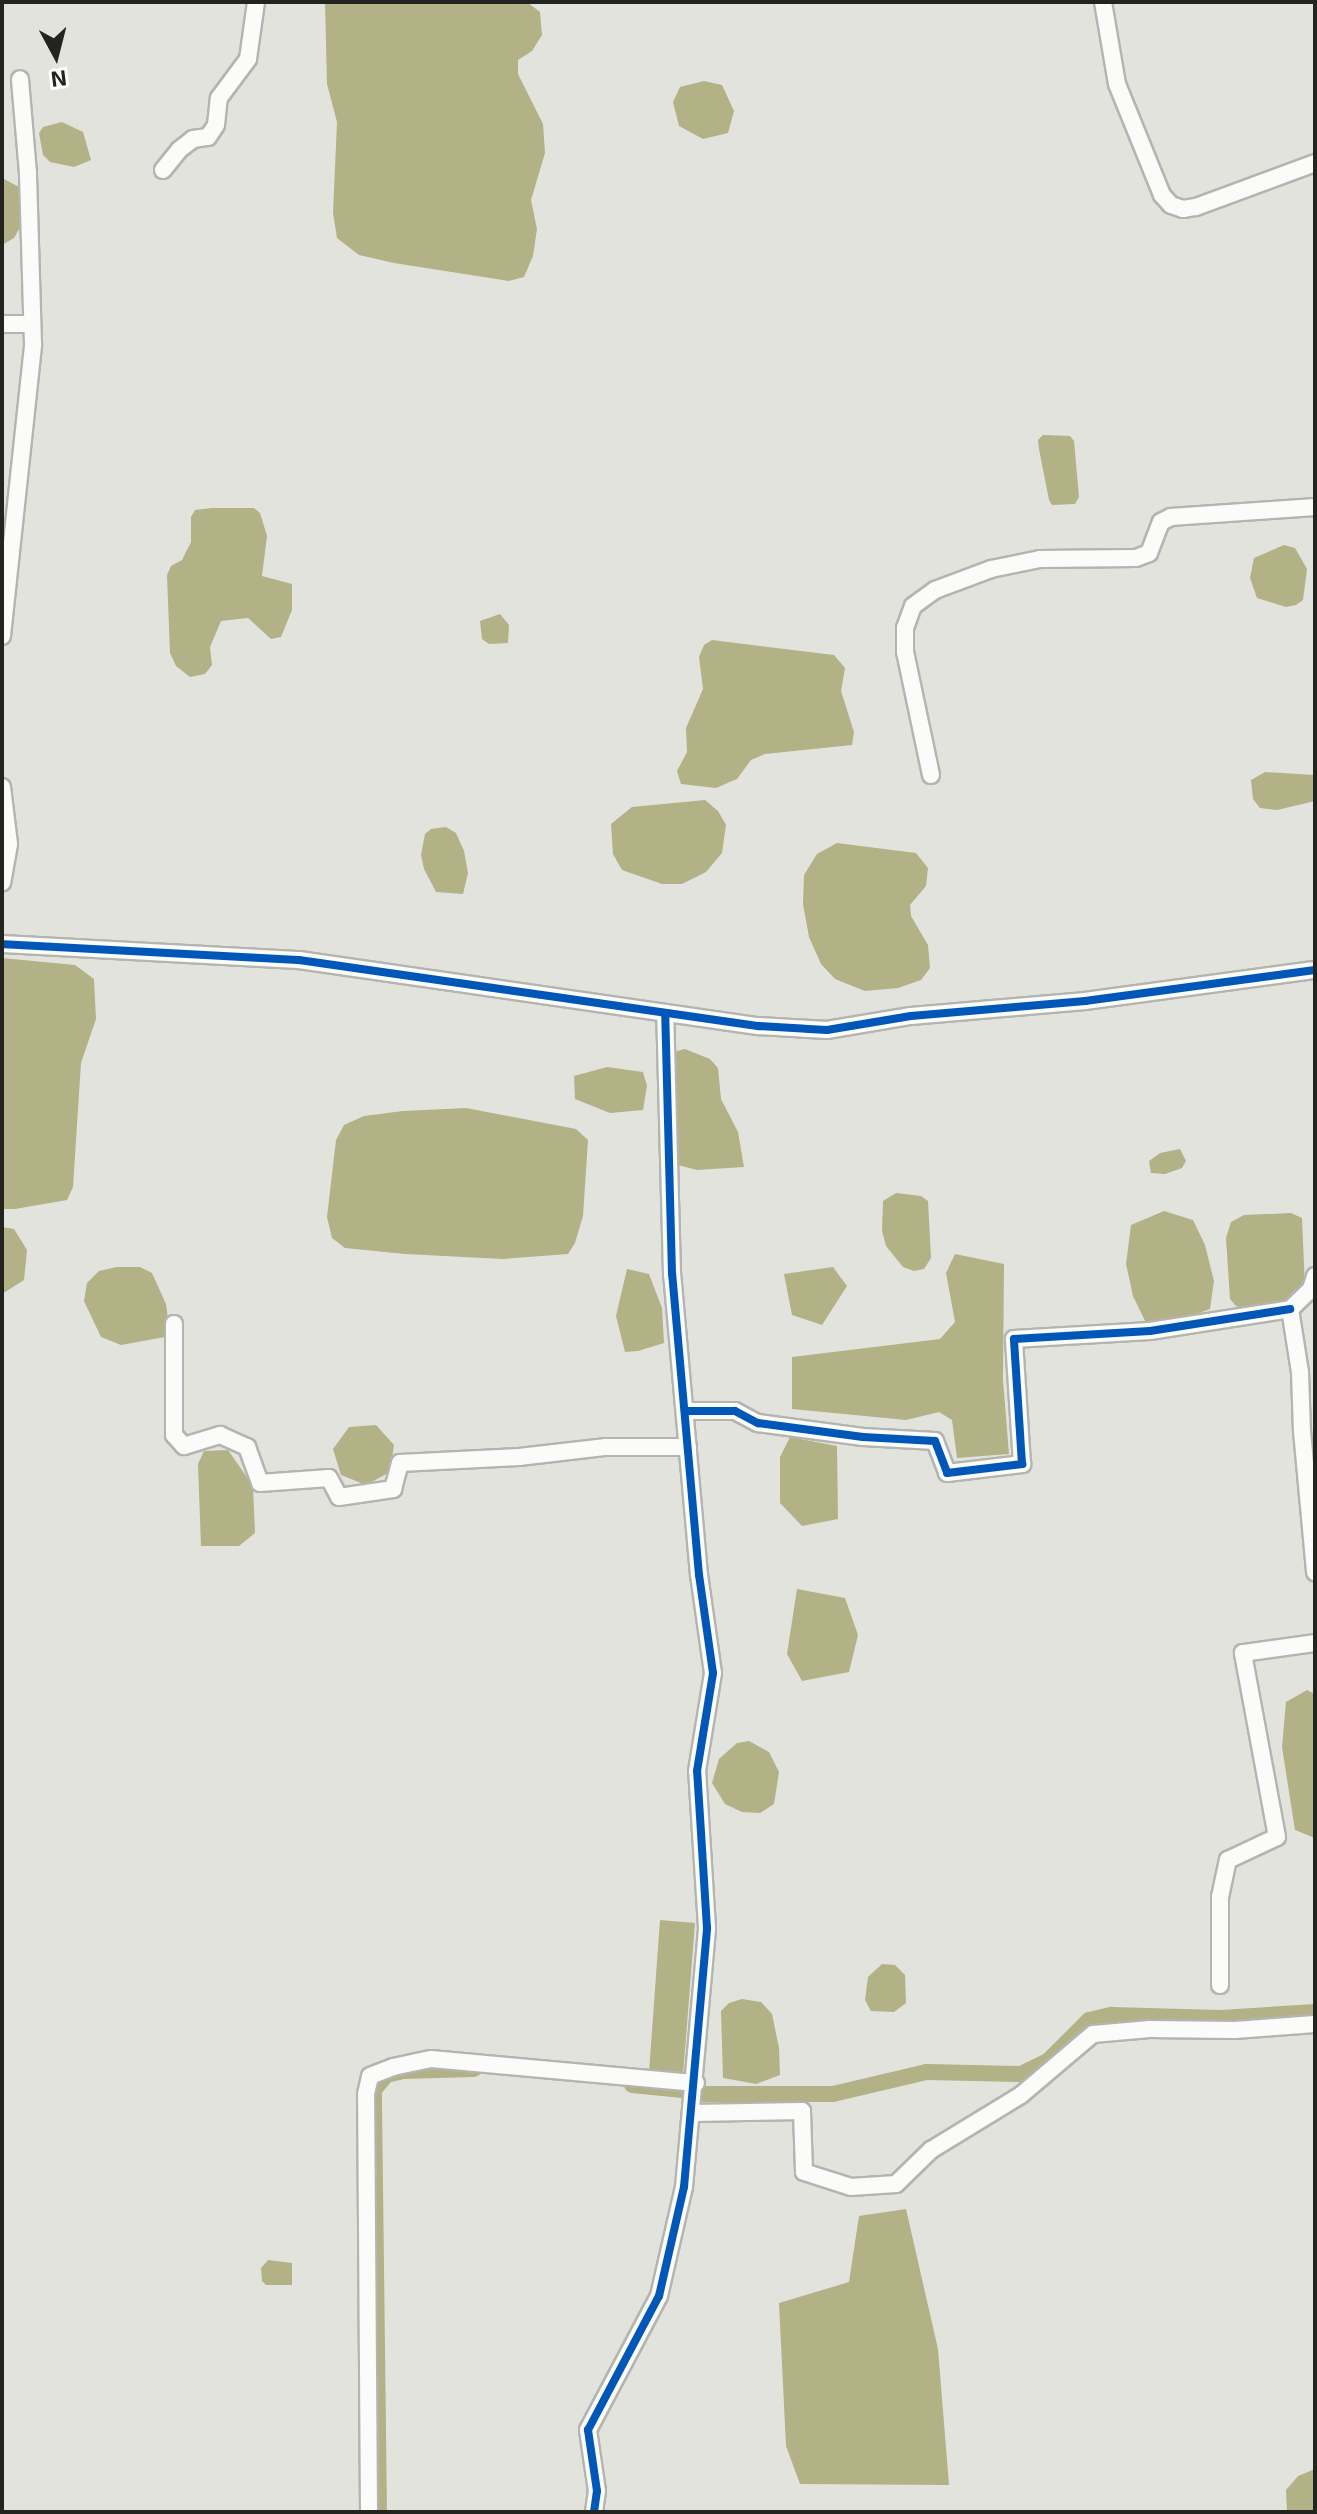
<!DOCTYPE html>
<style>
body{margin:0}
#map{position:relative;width:1317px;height:2514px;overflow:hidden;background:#e3e3de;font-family:"Exo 2",sans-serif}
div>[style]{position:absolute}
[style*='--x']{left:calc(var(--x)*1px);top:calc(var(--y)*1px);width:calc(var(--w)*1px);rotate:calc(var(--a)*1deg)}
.water>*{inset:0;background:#b3b186}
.canal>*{height:16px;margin:-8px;padding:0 8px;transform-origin:8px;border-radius:8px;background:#b3b186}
.roads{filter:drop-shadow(2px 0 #b4b4b0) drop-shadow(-2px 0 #b4b4b0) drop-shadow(0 2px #b4b4b0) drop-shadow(0 -2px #b4b4b0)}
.minor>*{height:16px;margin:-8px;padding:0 8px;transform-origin:8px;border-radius:8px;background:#fbfbfa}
.cycleway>*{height:8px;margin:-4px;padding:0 4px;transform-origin:4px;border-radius:4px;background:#0057b8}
span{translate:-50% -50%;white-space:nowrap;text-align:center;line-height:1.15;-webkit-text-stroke:6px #fffffe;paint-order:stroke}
.frame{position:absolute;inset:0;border:4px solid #23231f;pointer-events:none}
.north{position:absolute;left:16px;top:16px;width:80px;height:80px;-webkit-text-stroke:6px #fffffe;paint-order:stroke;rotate:173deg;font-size:22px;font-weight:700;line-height:32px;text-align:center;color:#23231f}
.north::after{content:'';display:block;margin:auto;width:28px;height:36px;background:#23231f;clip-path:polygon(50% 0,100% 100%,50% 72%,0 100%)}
</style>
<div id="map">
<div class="water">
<i style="clip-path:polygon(325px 2px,527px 2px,540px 12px,542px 35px,532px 51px,518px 60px,518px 74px,543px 124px,545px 153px,531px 200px,537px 229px,533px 256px,524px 277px,509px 281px,394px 263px,359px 255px,337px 238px,333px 213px,337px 122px,327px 84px)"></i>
<i style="clip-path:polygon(704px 81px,722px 85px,734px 111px,728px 133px,703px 139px,679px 126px,673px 102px,680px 87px)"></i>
<i style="clip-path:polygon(62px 122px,83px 132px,91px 160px,74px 167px,50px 162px,43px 155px,39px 133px,43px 127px)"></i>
<i style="clip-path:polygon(2px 178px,19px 187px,24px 220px,14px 238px,2px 245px)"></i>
<i style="clip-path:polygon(1043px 435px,1070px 436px,1074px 441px,1079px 497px,1075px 504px,1052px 505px,1049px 500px,1039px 449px,1038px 440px)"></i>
<i style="clip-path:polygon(212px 508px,254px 508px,260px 513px,267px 536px,262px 576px,292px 584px,292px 610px,281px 637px,271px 639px,248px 618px,221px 621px,210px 647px,212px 665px,205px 674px,190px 677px,176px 666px,170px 653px,167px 575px,171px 566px,182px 560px,191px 542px,191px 517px,195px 510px)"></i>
<i style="clip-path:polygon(1284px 545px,1295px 548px,1307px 569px,1303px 600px,1296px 605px,1286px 607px,1257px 598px,1250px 578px,1254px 558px)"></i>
<i style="clip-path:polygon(500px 614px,509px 625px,508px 643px,489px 644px,482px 639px,480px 621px)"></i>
<i style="clip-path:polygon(712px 640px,834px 655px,845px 668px,841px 691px,854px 732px,852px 745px,765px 754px,751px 760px,737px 779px,716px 788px,681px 784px,677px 771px,687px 752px,686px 728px,703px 689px,699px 657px,704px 645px)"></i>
<i style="clip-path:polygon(1265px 772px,1314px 775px,1315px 801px,1277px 810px,1260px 808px,1253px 799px,1251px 780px)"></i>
<i style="clip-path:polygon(705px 800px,718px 811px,726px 825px,722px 853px,706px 872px,682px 884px,662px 884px,622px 870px,613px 854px,611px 824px,632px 807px)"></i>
<i style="clip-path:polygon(446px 827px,456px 833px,464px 851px,468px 873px,463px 894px,436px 892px,424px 869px,421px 855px,425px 834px,431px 829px)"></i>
<i style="clip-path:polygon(837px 843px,916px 853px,928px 868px,926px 886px,910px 905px,911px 916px,928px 945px,930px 968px,921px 980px,898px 988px,865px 991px,835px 979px,821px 964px,809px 937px,803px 904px,804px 875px,817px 854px)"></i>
<i style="clip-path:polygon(2px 958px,75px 965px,94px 979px,96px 1019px,81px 1063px,73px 1187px,67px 1200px,15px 1209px,2px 1209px)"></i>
<i style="clip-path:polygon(685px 1049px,710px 1059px,718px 1068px,721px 1099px,738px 1132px,744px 1167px,697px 1170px,678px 1165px,672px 1065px,677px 1051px)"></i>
<i style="clip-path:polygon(607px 1067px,643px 1072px,647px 1086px,643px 1110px,610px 1113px,575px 1099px,574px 1076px)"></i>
<i style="clip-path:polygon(466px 1108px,576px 1129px,588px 1140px,583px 1216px,575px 1243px,568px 1254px,503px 1259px,405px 1254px,345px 1248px,332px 1238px,327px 1217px,336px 1140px,344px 1125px,364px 1116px,403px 1111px)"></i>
<i style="clip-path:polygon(1180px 1149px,1186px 1161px,1182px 1168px,1165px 1174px,1151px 1173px,1149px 1161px,1160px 1153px)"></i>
<i style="clip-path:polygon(896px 1193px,921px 1196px,928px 1201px,931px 1258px,924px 1269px,914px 1271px,903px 1267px,886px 1246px,882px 1231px,883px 1201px)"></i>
<i style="clip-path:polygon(1164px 1211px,1193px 1220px,1205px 1245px,1214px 1281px,1210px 1309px,1176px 1322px,1147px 1325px,1133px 1296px,1126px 1264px,1131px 1225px)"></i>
<i style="clip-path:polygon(1291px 1213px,1302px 1218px,1305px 1288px,1293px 1304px,1246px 1310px,1236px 1306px,1230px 1299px,1226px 1238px,1231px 1222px,1244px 1215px)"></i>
<i style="clip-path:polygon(2px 1227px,14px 1229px,27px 1250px,24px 1280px,2px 1294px)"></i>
<i style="clip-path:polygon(955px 1254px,1004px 1264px,1003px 1380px,1009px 1454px,957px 1458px,952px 1420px,939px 1412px,906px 1420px,792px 1409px,792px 1357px,940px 1339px,955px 1322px,946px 1273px)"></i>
<i style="clip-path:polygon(117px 1267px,140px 1267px,152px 1273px,166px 1304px,169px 1327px,165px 1337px,121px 1345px,101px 1337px,84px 1301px,87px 1283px,99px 1271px)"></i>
<i style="clip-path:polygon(833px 1267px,847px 1286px,822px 1325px,792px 1315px,784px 1274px)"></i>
<i style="clip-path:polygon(627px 1269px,649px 1274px,662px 1308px,664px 1343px,638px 1351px,625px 1352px,616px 1316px)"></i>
<i style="clip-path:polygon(376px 1425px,394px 1445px,390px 1472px,366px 1485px,341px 1475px,333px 1449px,349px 1427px)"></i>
<i style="clip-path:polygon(790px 1437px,837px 1446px,838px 1519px,802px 1526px,780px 1503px,780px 1457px)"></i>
<i style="clip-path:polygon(228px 1450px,253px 1486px,255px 1533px,239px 1546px,201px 1546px,198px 1464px,204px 1451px)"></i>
<i style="clip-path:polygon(797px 1589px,845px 1598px,858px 1635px,849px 1672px,802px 1681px,787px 1654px)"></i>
<i style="clip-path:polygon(1307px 1690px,1315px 1694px,1315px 1838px,1295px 1830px,1282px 1747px,1286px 1702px)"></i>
<i style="clip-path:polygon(749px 1741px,769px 1752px,779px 1772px,774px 1804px,760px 1813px,742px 1812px,725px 1804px,712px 1783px,719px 1759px,737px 1743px)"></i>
<i style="clip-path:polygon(660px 1920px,695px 1923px,683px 2075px,649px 2072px)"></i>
<i style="clip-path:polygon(882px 1964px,895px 1965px,905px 1975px,906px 2003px,894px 2012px,871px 2011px,865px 2000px,868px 1977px)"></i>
<i style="clip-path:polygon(742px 1999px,761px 2002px,772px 2014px,779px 2048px,780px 2075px,756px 2084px,723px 2078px,721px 2011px,729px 2003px)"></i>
<i style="clip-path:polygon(906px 2209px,938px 2349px,949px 2485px,800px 2484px,786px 2446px,779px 2303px,849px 2282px,859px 2216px)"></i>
<i style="clip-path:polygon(268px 2260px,292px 2263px,292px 2285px,266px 2285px,262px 2281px,261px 2268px)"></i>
<i style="clip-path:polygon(1315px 2469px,1315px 2512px,1287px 2512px,1286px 2490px,1298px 2476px)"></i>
</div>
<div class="canal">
<i style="--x:632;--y:2085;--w:51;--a:5.6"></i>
<i style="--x:704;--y:2094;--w:129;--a:0"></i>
<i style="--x:833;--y:2094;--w:96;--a:-13.3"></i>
<i style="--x:926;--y:2072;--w:95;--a:1.2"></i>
<i style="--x:1021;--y:2074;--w:30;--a:-26"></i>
<i style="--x:1048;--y:2061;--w:58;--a:-45"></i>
<i style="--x:1089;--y:2020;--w:23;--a:-13"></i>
<i style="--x:1111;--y:2015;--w:110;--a:1.6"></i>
<i style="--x:1221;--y:2018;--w:94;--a:-3.7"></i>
<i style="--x:379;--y:2512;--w:422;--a:-90.7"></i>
<i style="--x:374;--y:2090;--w:19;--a:-51"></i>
<i style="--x:386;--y:2075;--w:18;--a:-13"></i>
<i style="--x:404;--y:2071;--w:70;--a:-1.6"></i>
</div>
<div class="roads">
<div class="minor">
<i style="--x:1103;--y:2;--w:83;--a:80.3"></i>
<i style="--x:1117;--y:84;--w:120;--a:67.9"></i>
<i style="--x:1162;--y:195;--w:13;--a:48"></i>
<i style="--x:1171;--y:205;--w:13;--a:18"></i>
<i style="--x:1183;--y:209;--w:13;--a:-9"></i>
<i style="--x:1196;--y:207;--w:127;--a:-20.3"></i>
<i style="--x:163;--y:170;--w:26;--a:-51"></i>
<i style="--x:179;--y:150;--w:18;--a:-38"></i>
<i style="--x:193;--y:139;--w:15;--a:-8"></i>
<i style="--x:208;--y:137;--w:14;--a:-56"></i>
<i style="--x:216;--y:125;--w:27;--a:-84"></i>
<i style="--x:219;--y:98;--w:49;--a:-53.4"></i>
<i style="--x:248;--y:59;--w:58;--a:-82"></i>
<i style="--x:2;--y:324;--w:30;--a:0"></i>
<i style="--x:2;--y:636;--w:294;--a:-83.9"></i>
<i style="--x:33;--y:344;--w:171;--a:-91.7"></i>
<i style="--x:28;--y:173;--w:94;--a:-94.9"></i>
<i style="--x:931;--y:775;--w:126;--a:-101.9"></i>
<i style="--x:905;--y:652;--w:24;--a:-90"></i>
<i style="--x:905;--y:628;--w:23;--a:-70"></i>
<i style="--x:913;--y:606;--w:27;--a:-36"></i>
<i style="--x:935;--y:590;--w:60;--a:-20.6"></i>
<i style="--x:991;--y:569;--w:50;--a:-11.5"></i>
<i style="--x:1040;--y:559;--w:96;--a:-0.6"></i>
<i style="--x:1136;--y:558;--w:14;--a:-21"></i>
<i style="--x:1149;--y:553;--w:33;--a:-69"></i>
<i style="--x:1161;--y:522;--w:11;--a:-27"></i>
<i style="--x:1171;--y:517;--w:144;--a:-4"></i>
<i style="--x:2;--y:787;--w:57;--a:83"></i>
<i style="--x:9;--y:844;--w:39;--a:100"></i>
<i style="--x:2;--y:944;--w:297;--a:3.1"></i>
<i style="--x:299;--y:960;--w:465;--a:8.2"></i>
<i style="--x:759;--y:1026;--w:68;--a:3.4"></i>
<i style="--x:827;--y:1030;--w:85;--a:-9.5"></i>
<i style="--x:911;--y:1016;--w:175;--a:-4.9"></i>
<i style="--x:1085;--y:1001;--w:232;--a:-7.7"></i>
<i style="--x:1315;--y:1276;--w:14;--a:107"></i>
<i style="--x:1311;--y:1289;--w:29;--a:136"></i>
<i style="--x:1290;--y:1309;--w:64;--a:81"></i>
<i style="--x:1300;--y:1372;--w:59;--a:88.1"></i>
<i style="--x:1302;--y:1431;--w:142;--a:84.7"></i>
<i style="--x:174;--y:1324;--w:111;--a:90"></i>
<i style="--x:174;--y:1435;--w:15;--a:48"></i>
<i style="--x:184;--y:1446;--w:38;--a:-17"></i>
<i style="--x:220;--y:1435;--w:30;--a:24"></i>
<i style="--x:247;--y:1447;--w:38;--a:70"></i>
<i style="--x:260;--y:1483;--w:69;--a:-4.1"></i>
<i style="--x:329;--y:1478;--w:21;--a:62"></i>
<i style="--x:339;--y:1497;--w:55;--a:-8.4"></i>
<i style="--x:393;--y:1489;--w:27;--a:-75"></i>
<i style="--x:400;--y:1463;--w:119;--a:-2.9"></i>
<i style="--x:519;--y:1457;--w:88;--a:-6.6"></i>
<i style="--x:606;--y:1447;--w:82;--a:0"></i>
<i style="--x:685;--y:1411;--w:50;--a:0"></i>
<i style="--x:735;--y:1411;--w:26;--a:28"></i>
<i style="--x:758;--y:1423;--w:106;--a:7.6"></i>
<i style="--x:863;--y:1437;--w:72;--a:3.2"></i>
<i style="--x:935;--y:1441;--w:34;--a:69"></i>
<i style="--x:947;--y:1473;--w:76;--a:-6.8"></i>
<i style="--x:1022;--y:1464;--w:125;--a:-93.7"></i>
<i style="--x:1014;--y:1339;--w:136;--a:-3.4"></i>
<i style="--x:1150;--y:1331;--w:142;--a:-8.9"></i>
<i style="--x:1220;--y:1985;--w:88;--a:-90"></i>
<i style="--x:1220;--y:1897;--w:38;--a:-78"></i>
<i style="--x:1228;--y:1860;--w:54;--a:-25.1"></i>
<i style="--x:1277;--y:1837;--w:187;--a:-100.5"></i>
<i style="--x:1243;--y:1653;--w:73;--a:-7.9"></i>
<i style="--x:693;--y:2113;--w:109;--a:-1.1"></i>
<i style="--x:802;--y:2111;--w:61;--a:88.1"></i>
<i style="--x:804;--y:2172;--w:49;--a:17.7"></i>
<i style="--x:851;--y:2187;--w:45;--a:-3.8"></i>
<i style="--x:896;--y:2184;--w:49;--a:-44.2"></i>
<i style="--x:931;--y:2150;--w:105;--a:-31.4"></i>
<i style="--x:1021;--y:2095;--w:94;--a:-40.3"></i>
<i style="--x:1093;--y:2034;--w:57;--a:-5"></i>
<i style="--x:1150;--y:2029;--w:85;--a:0.7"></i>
<i style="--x:1235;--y:2030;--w:80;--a:-4.3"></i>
<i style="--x:369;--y:2512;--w:418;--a:-90.4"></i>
<i style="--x:366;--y:2094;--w:18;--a:-77"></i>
<i style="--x:370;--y:2076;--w:25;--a:-21"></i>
<i style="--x:393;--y:2067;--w:39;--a:-12"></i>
<i style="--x:431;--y:2059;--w:266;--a:5.2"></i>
<i style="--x:594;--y:2512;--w:21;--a:-82"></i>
<i style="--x:597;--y:2491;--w:62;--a:-98.4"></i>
<i style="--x:588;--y:2430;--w:152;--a:-62.1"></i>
<i style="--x:659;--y:2296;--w:112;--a:-77.1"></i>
<i style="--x:684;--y:2187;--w:260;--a:-84.9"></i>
<i style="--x:707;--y:1928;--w:157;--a:-93.6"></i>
<i style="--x:697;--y:1771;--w:99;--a:-80.7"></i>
<i style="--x:713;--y:1673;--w:99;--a:-98.1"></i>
<i style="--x:699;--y:1575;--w:302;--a:-95.1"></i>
<i style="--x:672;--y:1274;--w:261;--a:-91.5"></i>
</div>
</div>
<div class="cycleway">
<i style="--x:2;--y:944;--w:297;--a:3.1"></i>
<i style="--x:299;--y:960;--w:465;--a:8.2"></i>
<i style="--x:759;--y:1026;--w:68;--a:3.4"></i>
<i style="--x:827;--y:1030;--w:85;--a:-9.5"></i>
<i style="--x:911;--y:1016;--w:175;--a:-4.9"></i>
<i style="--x:1085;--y:1001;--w:232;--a:-7.7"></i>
<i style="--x:685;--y:1411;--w:50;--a:0"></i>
<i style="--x:735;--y:1411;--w:26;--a:28"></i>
<i style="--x:758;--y:1423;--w:106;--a:7.6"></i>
<i style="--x:863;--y:1437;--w:72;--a:3.2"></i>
<i style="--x:935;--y:1441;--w:34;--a:69"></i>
<i style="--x:947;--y:1473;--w:76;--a:-6.8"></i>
<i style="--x:1022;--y:1464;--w:125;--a:-93.7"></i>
<i style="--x:1014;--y:1339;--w:136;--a:-3.4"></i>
<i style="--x:1150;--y:1331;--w:142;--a:-8.9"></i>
<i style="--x:594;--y:2512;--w:21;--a:-82"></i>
<i style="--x:597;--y:2491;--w:62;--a:-98.4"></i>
<i style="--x:588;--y:2430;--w:152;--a:-62.1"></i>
<i style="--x:659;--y:2296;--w:112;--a:-77.1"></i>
<i style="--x:684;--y:2187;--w:260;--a:-84.9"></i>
<i style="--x:707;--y:1928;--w:157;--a:-93.6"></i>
<i style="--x:697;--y:1771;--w:99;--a:-80.7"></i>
<i style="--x:713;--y:1673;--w:99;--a:-98.1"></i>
<i style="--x:699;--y:1575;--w:302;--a:-95.1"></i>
<i style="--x:672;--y:1274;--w:261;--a:-91.5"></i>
</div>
<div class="frame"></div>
<div class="north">N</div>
</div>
